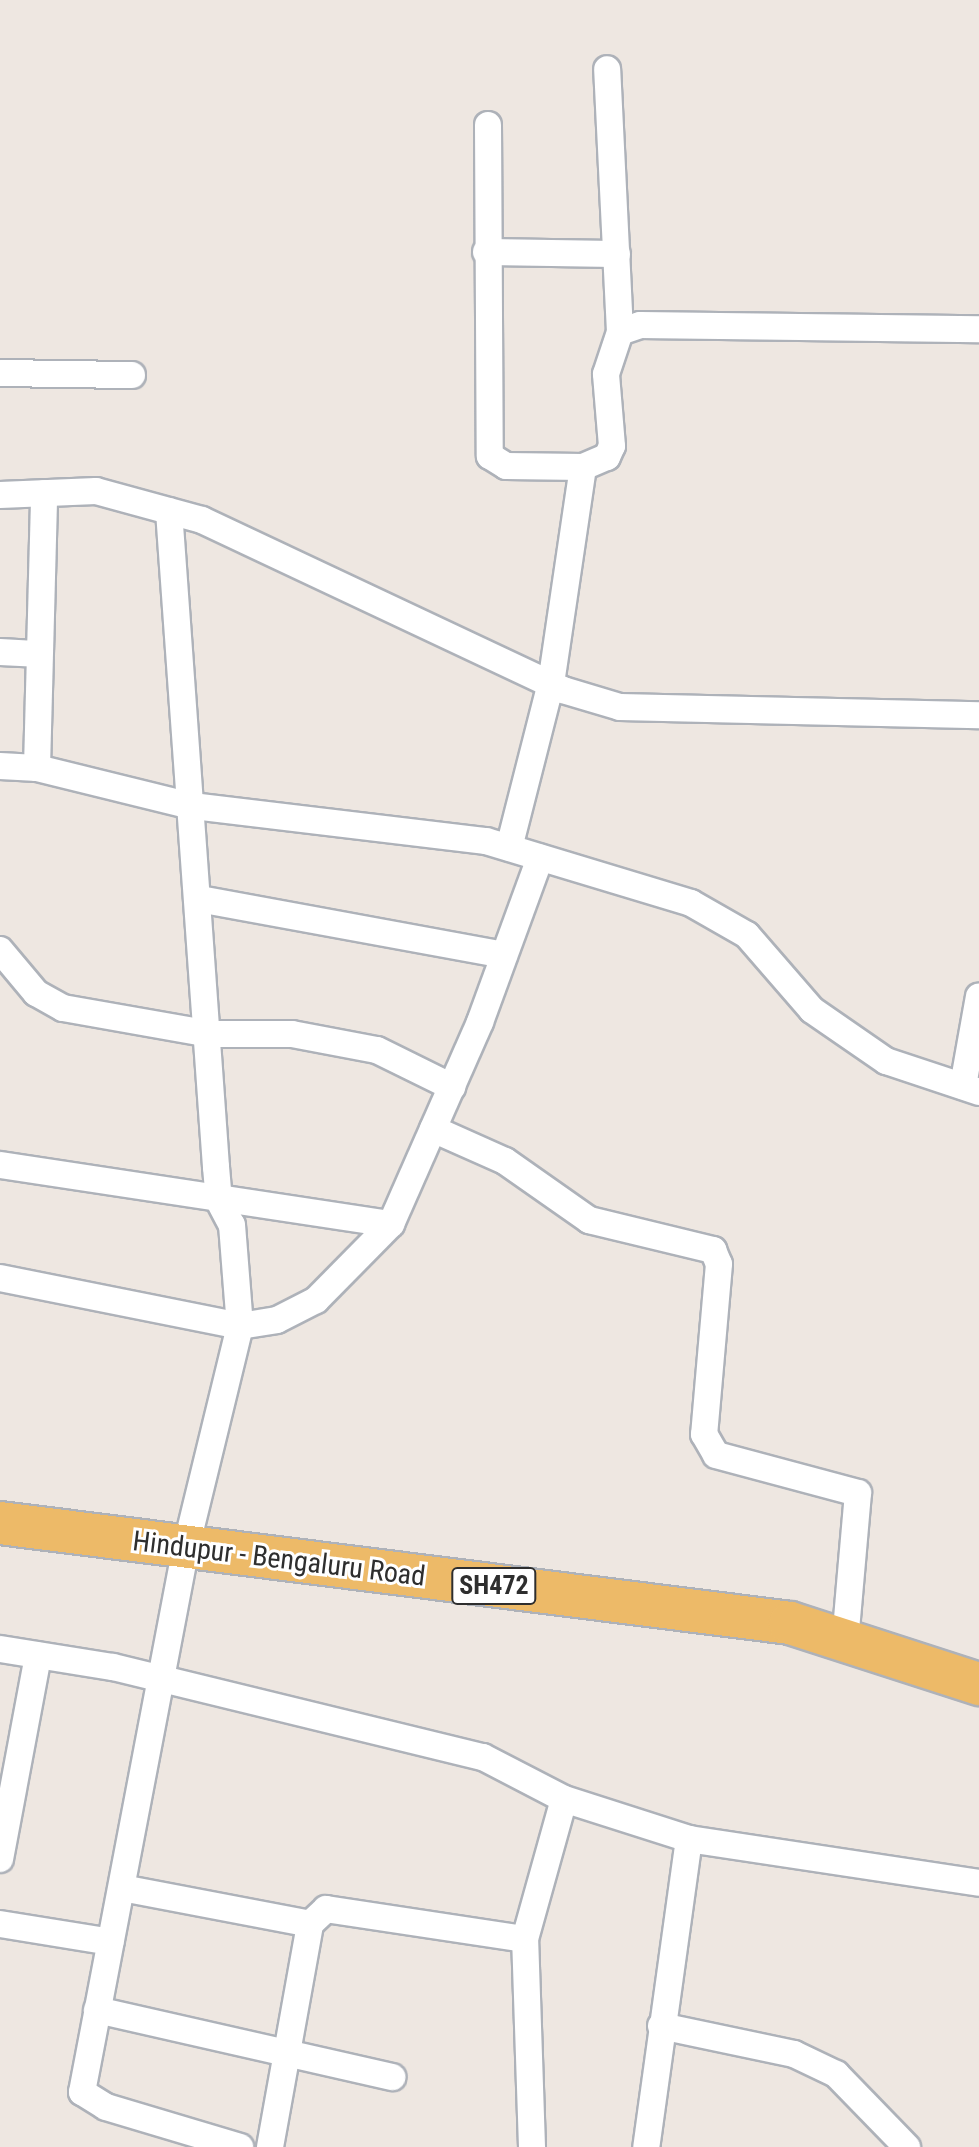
<!DOCTYPE html>
<style>
body{margin:0}
#map{position:relative;width:979px;height:2147px;overflow:hidden;background:#eee7e1;font-family:"Roboto Condensed",sans-serif}
div>[style]{position:absolute}
[style*='--x']{left:calc(var(--x)*1px);top:calc(var(--y)*1px);width:calc(var(--w)*1px);rotate:calc(var(--a)*1deg)}
.roads{filter:drop-shadow(2px 0 #aeb2b9) drop-shadow(-2px 0 #aeb2b9) drop-shadow(0 2px #aeb2b9) drop-shadow(0 -2px #aeb2b9)}
.street>*{height:26px;margin:-13px;padding:0 13px;transform-origin:13px;border-radius:13px;background:#fff}
.primary>*{height:42px;margin:-21px;padding:0 21px;transform-origin:21px;border-radius:21px;background:#edba68}
span{translate:-50% -50%;white-space:nowrap;text-align:center;line-height:1.15;-webkit-text-stroke:6px #fff;paint-order:stroke}
.shield-label span{padding:2px 6px;background:#fff;border:2px solid;border-radius:6px;-webkit-text-stroke-width:0}
.shield-label{font-size:26px;color:#2e2e2e;font-weight:700}
.street-label{font-size:28px;color:#2e2e2e}
</style>
<div id="map">
<div class="roads">
<div class="street">
<i style="--x:488;--y:125;--w:331;--a:89.7"></i>
<i style="--x:490;--y:456;--w:19;--a:32"></i>
<i style="--x:506;--y:466;--w:77;--a:0.7"></i>
<i style="--x:583;--y:467;--w:218;--a:98.4"></i>
<i style="--x:551;--y:683;--w:170;--a:104.3"></i>
<i style="--x:486;--y:252;--w:131;--a:0.9"></i>
<i style="--x:620;--y:332;--w:21;--a:-19"></i>
<i style="--x:640;--y:325;--w:339;--a:0.7"></i>
<i style="--x:0;--y:373;--w:132;--a:0.9"></i>
<i style="--x:583;--y:467;--w:26;--a:-23"></i>
<i style="--x:607;--y:457;--w:12;--a:-66"></i>
<i style="--x:612;--y:446;--w:72;--a:-94.8"></i>
<i style="--x:606;--y:374;--w:44;--a:-71.6"></i>
<i style="--x:620;--y:332;--w:263;--a:-92.8"></i>
<i style="--x:0;--y:495;--w:96;--a:-2.4"></i>
<i style="--x:96;--y:491;--w:110;--a:15.3"></i>
<i style="--x:202;--y:520;--w:399;--a:25.2"></i>
<i style="--x:563;--y:690;--w:59;--a:16.6"></i>
<i style="--x:620;--y:707;--w:359;--a:1.3"></i>
<i style="--x:169;--y:511;--w:658;--a:85.9"></i>
<i style="--x:216;--y:1167;--w:34;--a:85"></i>
<i style="--x:219;--y:1201;--w:27;--a:62"></i>
<i style="--x:232;--y:1225;--w:101;--a:85.5"></i>
<i style="--x:240;--y:1326;--w:228;--a:103.7"></i>
<i style="--x:186;--y:1547;--w:555;--a:100.8"></i>
<i style="--x:82;--y:2092;--w:28;--a:32"></i>
<i style="--x:106;--y:2107;--w:140;--a:16.6"></i>
<i style="--x:0;--y:652;--w:36;--a:3"></i>
<i style="--x:0;--y:766;--w:37;--a:3"></i>
<i style="--x:37;--y:768;--w:160;--a:13.8"></i>
<i style="--x:192;--y:806;--w:296;--a:6.8"></i>
<i style="--x:486;--y:841;--w:214;--a:16.8"></i>
<i style="--x:691;--y:903;--w:64;--a:29.7"></i>
<i style="--x:747;--y:935;--w:99;--a:49.1"></i>
<i style="--x:812;--y:1010;--w:90;--a:34.6"></i>
<i style="--x:886;--y:1061;--w:98;--a:18.4"></i>
<i style="--x:37;--y:768;--w:275;--a:-88.5"></i>
<i style="--x:199;--y:899;--w:310;--a:10.4"></i>
<i style="--x:0;--y:950;--w:56;--a:50.1"></i>
<i style="--x:36;--y:993;--w:31;--a:29"></i>
<i style="--x:63;--y:1008;--w:149;--a:10"></i>
<i style="--x:210;--y:1034;--w:82;--a:0"></i>
<i style="--x:292;--y:1034;--w:86;--a:10.7"></i>
<i style="--x:377;--y:1050;--w:84;--a:26.3"></i>
<i style="--x:963;--y:1086;--w:91;--a:-79.9"></i>
<i style="--x:433;--y:1129;--w:79;--a:24"></i>
<i style="--x:505;--y:1161;--w:103;--a:35.1"></i>
<i style="--x:589;--y:1220;--w:128;--a:13.6"></i>
<i style="--x:713;--y:1250;--w:15;--a:67"></i>
<i style="--x:719;--y:1264;--w:171;--a:95"></i>
<i style="--x:704;--y:1434;--w:24;--a:60"></i>
<i style="--x:716;--y:1455;--w:147;--a:15"></i>
<i style="--x:858;--y:1493;--w:149;--a:95"></i>
<i style="--x:0;--y:1165;--w:395;--a:8.6"></i>
<i style="--x:0;--y:1278;--w:245;--a:11.3"></i>
<i style="--x:240;--y:1326;--w:37;--a:-9"></i>
<i style="--x:277;--y:1320;--w:44;--a:-27.1"></i>
<i style="--x:316;--y:1300;--w:107;--a:-45.4"></i>
<i style="--x:391;--y:1224;--w:221;--a:-66.2"></i>
<i style="--x:480;--y:1022;--w:175;--a:-69.9"></i>
<i style="--x:0;--y:1649;--w:114;--a:9.1"></i>
<i style="--x:113;--y:1667;--w:381;--a:13.7"></i>
<i style="--x:483;--y:1757;--w:91;--a:27.4"></i>
<i style="--x:564;--y:1799;--w:131;--a:17.7"></i>
<i style="--x:689;--y:1839;--w:311;--a:97.9"></i>
<i style="--x:689;--y:1839;--w:293;--a:8.6"></i>
<i style="--x:0;--y:1859;--w:207;--a:-79.4"></i>
<i style="--x:122;--y:1888;--w:191;--a:10.8"></i>
<i style="--x:0;--y:1924;--w:112;--a:9.2"></i>
<i style="--x:97;--y:2010;--w:303;--a:12.8"></i>
<i style="--x:661;--y:2026;--w:136;--a:11.9"></i>
<i style="--x:794;--y:2054;--w:47;--a:25.5"></i>
<i style="--x:836;--y:2074;--w:102;--a:45.8"></i>
<i style="--x:270;--y:2147;--w:227;--a:-79.8"></i>
<i style="--x:310;--y:1924;--w:22;--a:-43"></i>
<i style="--x:326;--y:1909;--w:201;--a:8.6"></i>
<i style="--x:532;--y:2147;--w:208;--a:-91.9"></i>
<i style="--x:525;--y:1939;--w:145;--a:-74.4"></i>
</div>
<div class="primary">
<i style="--x:0;--y:1523;--w:796;--a:7.21"></i>
<i style="--x:790;--y:1623;--w:199;--a:17.9"></i>
</div>
</div>
<div class="shield-label">
<span style="left:494px;top:1586px">SH472</span>
</div>
<div class="street-label">
<span style="left:279px;top:1559px;rotate:7deg">Hindupur - Bengaluru Road</span>
</div>
</div>
